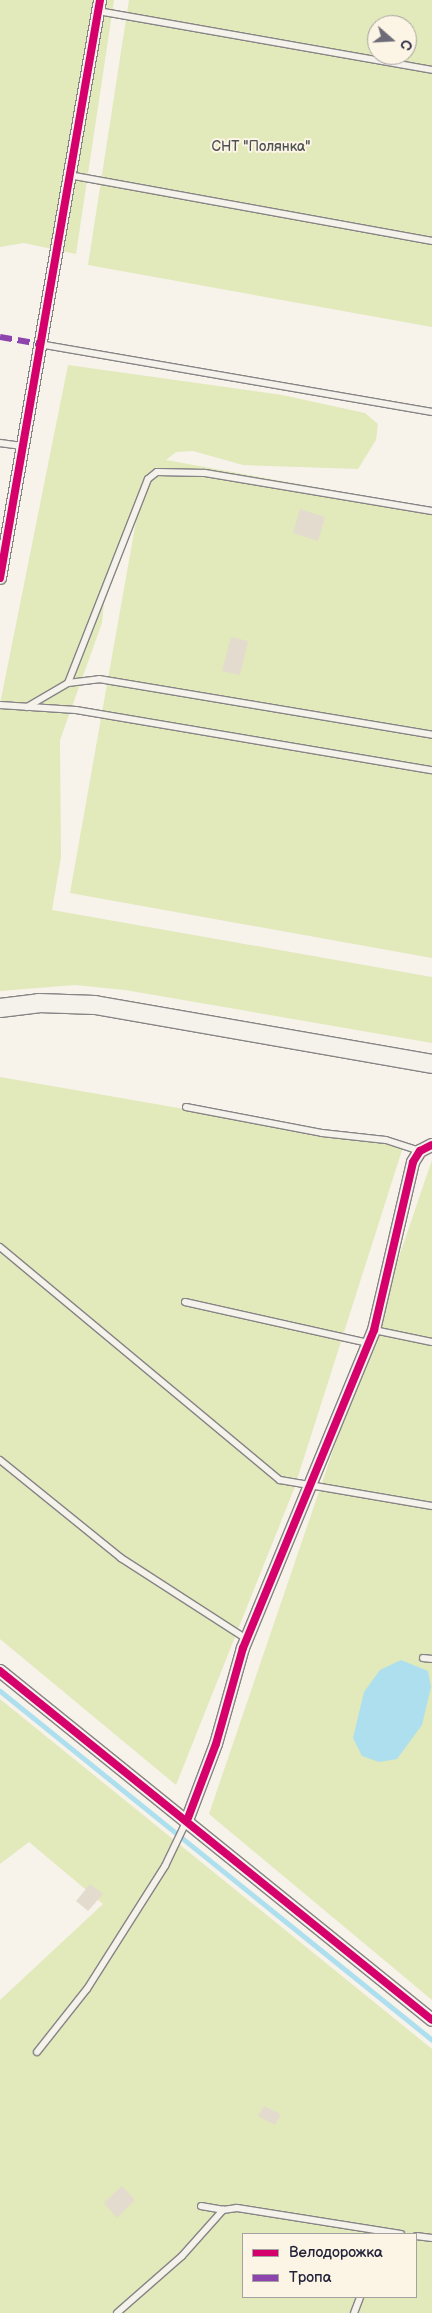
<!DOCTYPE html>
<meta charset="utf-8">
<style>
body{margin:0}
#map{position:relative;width:432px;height:2313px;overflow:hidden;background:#f7f3ea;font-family:"Balsamiq Sans",sans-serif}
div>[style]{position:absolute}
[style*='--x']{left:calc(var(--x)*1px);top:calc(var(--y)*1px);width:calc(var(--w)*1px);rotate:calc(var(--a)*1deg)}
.green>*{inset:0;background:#e2e9bb}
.water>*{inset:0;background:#aedfee}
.stream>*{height:5px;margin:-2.5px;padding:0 2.5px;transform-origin:2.5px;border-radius:2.5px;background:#aedfee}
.building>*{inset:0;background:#e3dbce}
.roads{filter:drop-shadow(1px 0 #868485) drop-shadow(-1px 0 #868485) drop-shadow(0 1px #868485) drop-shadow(0 -1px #868485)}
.lane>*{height:6px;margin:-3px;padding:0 3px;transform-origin:3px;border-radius:3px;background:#f5f2ec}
.street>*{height:12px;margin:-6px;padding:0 6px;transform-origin:6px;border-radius:6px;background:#f5f2ec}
.secondary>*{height:18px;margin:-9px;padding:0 9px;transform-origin:9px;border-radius:9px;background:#f5f2ec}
.quiet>*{height:6px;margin-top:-3px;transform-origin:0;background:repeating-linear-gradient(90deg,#8e44ad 0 12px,transparent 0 18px)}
.cycleway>*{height:8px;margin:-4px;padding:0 4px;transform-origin:4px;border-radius:4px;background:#d6006c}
span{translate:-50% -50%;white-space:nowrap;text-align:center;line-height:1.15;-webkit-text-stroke:4px #fcf5e5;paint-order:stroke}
.park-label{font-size:14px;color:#4e5252}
.legend{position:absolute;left:242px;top:2233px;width:175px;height:65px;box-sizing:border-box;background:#fcf5e5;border:1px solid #a5a1a1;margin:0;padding:6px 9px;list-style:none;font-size:15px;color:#22223b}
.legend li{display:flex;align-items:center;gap:10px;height:25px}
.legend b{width:25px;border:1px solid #a5a1a1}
.north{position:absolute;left:367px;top:15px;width:50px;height:50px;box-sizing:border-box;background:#fcf5e5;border:1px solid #a5a1a1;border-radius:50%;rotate:109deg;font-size:14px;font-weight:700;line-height:20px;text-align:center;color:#22223b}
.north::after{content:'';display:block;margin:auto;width:18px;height:22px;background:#6d6b78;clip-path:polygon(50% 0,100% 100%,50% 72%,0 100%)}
</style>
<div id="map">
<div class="green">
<i style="clip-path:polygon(0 0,114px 0,76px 254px,24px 243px,0 247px)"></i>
<i style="clip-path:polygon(evenodd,129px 0,432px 0,432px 327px,88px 265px,129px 0,377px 25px,407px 25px,407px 55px,377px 55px,377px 25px)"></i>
<i style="clip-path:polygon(68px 365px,282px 395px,365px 413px,378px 424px,376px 440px,358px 469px,243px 465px,193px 451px,176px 452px,166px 460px,432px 508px,432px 958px,70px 893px,141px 493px,107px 572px,102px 623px,60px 740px,61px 857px,52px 910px,432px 977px,432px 1043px,125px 990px,75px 985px,0 991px,0 704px)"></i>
<i style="clip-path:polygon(0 1077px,403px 1147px,294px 1489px,176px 1785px,0 1639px)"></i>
<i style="clip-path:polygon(432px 1160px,432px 2000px,209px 1814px)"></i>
<i style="clip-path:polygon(evenodd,0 1699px,432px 2049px,432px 2313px,0 2313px,0 2000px,103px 1904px,29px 1842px,0 1864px,0 1699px,243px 2234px,416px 2234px,416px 2297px,243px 2297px,243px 2234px)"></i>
</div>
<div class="water">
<i style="clip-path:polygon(401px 1660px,428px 1671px,431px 1687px,422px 1725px,397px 1759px,379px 1762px,362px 1756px,353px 1738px,364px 1692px,380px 1670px)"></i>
</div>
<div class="stream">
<i style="--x:0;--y:1691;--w:555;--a:38.93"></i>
</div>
<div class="building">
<i style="clip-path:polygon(300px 509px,325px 517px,318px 541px,293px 533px)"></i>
<i style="clip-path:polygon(231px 637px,248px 641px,240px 675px,222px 671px)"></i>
<i style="clip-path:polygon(90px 1884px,103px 1894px,88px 1911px,76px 1901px)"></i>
<i style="clip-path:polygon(264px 2106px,281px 2114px,275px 2125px,258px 2116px)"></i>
<i style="clip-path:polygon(122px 2186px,135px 2200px,117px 2218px,104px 2203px)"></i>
</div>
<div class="roads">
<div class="lane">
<i style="--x:98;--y:11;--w:339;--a:10"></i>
<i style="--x:69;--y:175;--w:369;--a:10.3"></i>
<i style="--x:39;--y:344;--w:399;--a:9.8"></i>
<i style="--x:0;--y:443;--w:21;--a:8"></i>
<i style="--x:68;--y:683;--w:31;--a:-7"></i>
<i style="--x:99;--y:679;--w:338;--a:9.5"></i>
<i style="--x:0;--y:705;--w:76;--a:3.8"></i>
<i style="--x:76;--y:710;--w:361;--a:9.6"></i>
<i style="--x:27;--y:707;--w:48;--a:-30.3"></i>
<i style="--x:68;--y:683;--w:219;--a:-68.6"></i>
<i style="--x:148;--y:479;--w:11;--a:-38"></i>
<i style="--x:157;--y:472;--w:48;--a:1.2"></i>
<i style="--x:205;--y:473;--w:230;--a:9.5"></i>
<i style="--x:186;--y:1107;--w:138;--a:10.8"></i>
<i style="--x:322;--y:1133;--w:64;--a:6.2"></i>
<i style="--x:386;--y:1140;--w:36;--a:18"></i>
<i style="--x:0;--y:1247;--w:364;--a:39.8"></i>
<i style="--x:280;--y:1480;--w:154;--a:9.7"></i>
<i style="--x:185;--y:1302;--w:189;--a:12.6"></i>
<i style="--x:374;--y:1330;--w:59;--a:11.7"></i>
<i style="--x:0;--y:1460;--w:156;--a:39"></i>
<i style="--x:121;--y:1558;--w:151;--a:32.8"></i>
<i style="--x:423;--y:1658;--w:9;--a:6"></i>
<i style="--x:37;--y:2052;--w:80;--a:-51.6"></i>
<i style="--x:87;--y:1989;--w:146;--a:-57.6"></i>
<i style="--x:165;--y:1866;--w:51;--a:-64.4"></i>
<i style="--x:201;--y:2206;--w:22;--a:10"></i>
<i style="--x:416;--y:2236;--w:16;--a:7"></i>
<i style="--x:117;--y:2313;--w:86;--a:-41.2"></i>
<i style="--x:182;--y:2256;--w:62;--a:-48.3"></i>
<i style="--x:223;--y:2210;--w:14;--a:-8"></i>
<i style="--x:237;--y:2208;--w:166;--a:9"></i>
<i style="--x:354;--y:2313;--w:17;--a:-69"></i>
</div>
<div class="street">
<i style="--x:0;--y:578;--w:587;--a:-80.18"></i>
<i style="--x:0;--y:1671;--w:555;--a:38.93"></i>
<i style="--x:188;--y:1818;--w:79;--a:-69.3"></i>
<i style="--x:216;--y:1744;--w:100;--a:-74.3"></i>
<i style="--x:243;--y:1648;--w:344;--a:-67.6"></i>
<i style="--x:374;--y:1330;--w:172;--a:-76.9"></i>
<i style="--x:413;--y:1162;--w:13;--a:-58"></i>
<i style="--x:420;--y:1151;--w:13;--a:-27"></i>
</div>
<div class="secondary">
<i style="--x:0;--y:1008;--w:39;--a:-7"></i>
<i style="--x:39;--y:1003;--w:56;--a:2"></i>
<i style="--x:95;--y:1005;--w:342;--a:9.9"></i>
</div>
</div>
<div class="quiet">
<i style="--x:0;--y:337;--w:39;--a:10"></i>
</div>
<div class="cycleway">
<i style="--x:0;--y:578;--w:587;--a:-80.18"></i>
<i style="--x:0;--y:1671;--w:555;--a:38.93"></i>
<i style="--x:188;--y:1818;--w:79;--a:-69.3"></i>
<i style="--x:216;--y:1744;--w:100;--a:-74.3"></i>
<i style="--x:243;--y:1648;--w:344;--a:-67.6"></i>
<i style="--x:374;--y:1330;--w:172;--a:-76.9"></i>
<i style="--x:413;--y:1162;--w:13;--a:-58"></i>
<i style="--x:420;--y:1151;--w:13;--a:-27"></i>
</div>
<div class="park-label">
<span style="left:261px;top:147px">СНТ "Полянка"</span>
</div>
<ul class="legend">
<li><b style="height:6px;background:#d6006c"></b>Велодорожка</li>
<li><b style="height:6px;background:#8e44ad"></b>Тропа</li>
</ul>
<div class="north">С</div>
</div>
